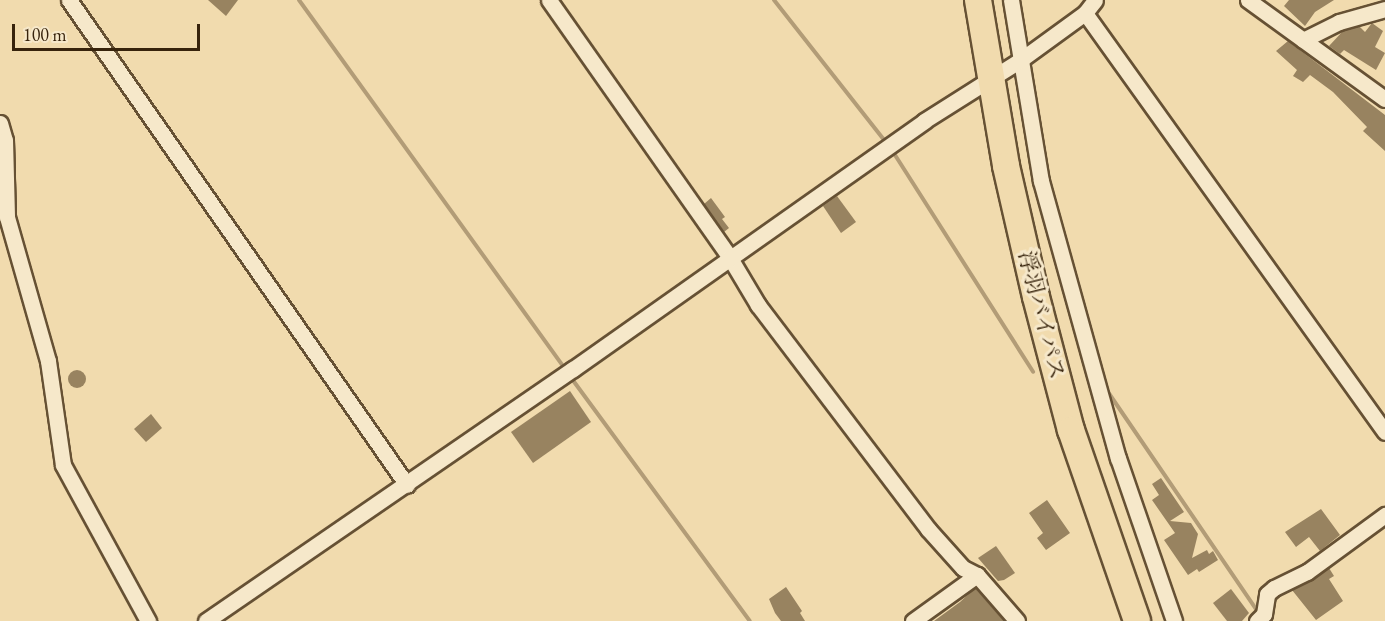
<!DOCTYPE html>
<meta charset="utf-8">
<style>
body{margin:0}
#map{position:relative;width:1385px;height:621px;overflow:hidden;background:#f1dbae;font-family:"EB Garamond","Noto Serif JP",serif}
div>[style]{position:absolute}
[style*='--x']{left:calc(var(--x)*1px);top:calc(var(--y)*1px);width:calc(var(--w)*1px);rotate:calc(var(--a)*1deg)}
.stream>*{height:4px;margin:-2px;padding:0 2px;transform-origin:2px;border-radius:2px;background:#b29c77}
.building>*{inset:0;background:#988360}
.round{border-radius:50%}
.roads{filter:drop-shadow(2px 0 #665134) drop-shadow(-2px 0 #665134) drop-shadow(0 2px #665134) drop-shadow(0 -2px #665134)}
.minor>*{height:15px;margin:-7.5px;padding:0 7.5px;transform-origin:7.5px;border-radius:7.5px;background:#f6e8ca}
.trunk>*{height:26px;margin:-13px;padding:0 13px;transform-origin:13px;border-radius:13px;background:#f1dbae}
span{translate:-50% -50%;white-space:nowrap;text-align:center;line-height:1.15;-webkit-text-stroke:6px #f6e8ca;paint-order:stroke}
.street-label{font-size:22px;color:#37230c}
.scale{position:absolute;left:12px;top:24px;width:188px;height:27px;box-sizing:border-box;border:3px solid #37230c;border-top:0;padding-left:8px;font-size:18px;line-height:21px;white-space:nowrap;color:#37230c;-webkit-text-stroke:4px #f6e8ca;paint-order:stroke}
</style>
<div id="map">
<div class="stream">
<i style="--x:299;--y:0;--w:453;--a:54.2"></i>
<i style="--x:774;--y:0;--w:179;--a:51.8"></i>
<i style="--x:895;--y:155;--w:257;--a:57.5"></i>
<i style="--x:572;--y:379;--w:300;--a:53.7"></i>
<i style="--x:1108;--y:392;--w:263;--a:55.7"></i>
</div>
<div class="building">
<i style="clip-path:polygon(208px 0,238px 0,226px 16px)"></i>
<i style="clip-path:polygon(1289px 0,1334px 0,1315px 12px,1305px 26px,1284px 6px)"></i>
<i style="clip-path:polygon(1372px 23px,1383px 31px,1375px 47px,1385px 53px,1376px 70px,1344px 50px,1340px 54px,1329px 46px,1343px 31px,1359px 26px,1365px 32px)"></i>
<i style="clip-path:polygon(1288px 41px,1385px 115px,1385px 151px,1363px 131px,1367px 127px,1333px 92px,1310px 75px,1303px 82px,1293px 76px,1297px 70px,1276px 51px)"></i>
<i style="clip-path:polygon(837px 196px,856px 222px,841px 233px,823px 206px)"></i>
<i style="clip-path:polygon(711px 198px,725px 217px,722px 219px,729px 228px,724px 232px,704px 204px)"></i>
<i class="round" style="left:68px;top:370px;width:18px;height:18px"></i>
<i style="clip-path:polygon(570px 391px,591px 422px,533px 463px,511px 432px)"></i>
<i style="clip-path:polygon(151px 414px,162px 428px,146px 442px,134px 429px)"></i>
<i style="clip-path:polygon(1161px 478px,1184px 512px,1170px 521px,1191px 523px,1198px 534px,1192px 558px,1207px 550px,1209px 554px,1213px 551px,1218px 560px,1199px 572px,1197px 569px,1188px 575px,1164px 540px,1175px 533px,1152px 500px,1159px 495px,1152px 484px)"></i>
<i style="clip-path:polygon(1047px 500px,1070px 533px,1046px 550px,1037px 538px,1043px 533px,1029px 513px)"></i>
<i style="clip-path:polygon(1321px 509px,1340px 535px,1320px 551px,1309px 537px,1296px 547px,1285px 532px)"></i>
<i style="clip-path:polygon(996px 546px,1015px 573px,1004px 580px,998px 581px,978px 558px)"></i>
<i style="clip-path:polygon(1329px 568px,1334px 576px,1329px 579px,1343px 601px,1316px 620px,1292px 590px)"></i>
<i style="clip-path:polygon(786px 587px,802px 611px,800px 613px,805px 621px,781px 621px,775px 613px,769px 599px)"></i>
<i style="clip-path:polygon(975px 588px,1004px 621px,934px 621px,960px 602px)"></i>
<i style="clip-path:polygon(1231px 589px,1249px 613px,1242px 621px,1227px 621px,1213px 603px)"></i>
</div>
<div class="roads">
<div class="minor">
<i style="--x:69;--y:0;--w:591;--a:55.13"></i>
<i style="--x:549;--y:0;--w:315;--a:54.9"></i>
<i style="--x:730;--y:258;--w:55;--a:59.2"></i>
<i style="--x:758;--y:305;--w:281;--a:52.8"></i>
<i style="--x:928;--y:529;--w:52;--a:48.1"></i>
<i style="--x:963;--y:568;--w:16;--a:27"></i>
<i style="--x:977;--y:575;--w:61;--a:49"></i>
<i style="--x:1011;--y:0;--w:183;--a:80.6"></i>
<i style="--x:1041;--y:181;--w:288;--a:74.5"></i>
<i style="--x:1118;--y:458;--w:172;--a:71"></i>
<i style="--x:1248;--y:0;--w:169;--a:35.9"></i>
<i style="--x:1085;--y:13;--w:515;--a:54.4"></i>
<i style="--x:1303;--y:40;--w:40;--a:-26.6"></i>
<i style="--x:1339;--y:22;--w:48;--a:-15.8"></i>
<i style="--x:0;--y:123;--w:18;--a:74"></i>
<i style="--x:5;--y:140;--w:77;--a:88.5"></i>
<i style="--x:7;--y:217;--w:150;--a:74.1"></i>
<i style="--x:48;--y:361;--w:105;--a:81.8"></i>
<i style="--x:63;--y:465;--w:178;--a:61.4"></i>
<i style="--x:206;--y:621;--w:445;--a:-34.5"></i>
<i style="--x:573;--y:369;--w:430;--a:-35.2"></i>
<i style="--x:924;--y:121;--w:112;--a:-32.3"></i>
<i style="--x:1019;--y:61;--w:82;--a:-36"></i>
<i style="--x:1085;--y:13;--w:16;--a:-52"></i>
<i style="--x:913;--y:621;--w:79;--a:-35.7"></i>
<i style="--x:1257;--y:621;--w:10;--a:-45"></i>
<i style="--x:1264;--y:614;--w:20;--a:-81"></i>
<i style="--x:1267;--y:594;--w:9;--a:-41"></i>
<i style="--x:1274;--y:588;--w:37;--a:-26"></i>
<i style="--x:1307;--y:572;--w:97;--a:-36.2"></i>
</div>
<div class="trunk">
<i style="--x:978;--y:0;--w:168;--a:80.4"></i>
<i style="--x:1006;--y:166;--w:134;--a:77.1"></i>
<i style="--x:1036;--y:297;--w:138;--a:75.3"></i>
<i style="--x:1071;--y:430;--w:202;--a:70.9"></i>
</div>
</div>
<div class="street-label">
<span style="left:1042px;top:315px;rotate:76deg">浮羽バイパス</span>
</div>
<div class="scale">100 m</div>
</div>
